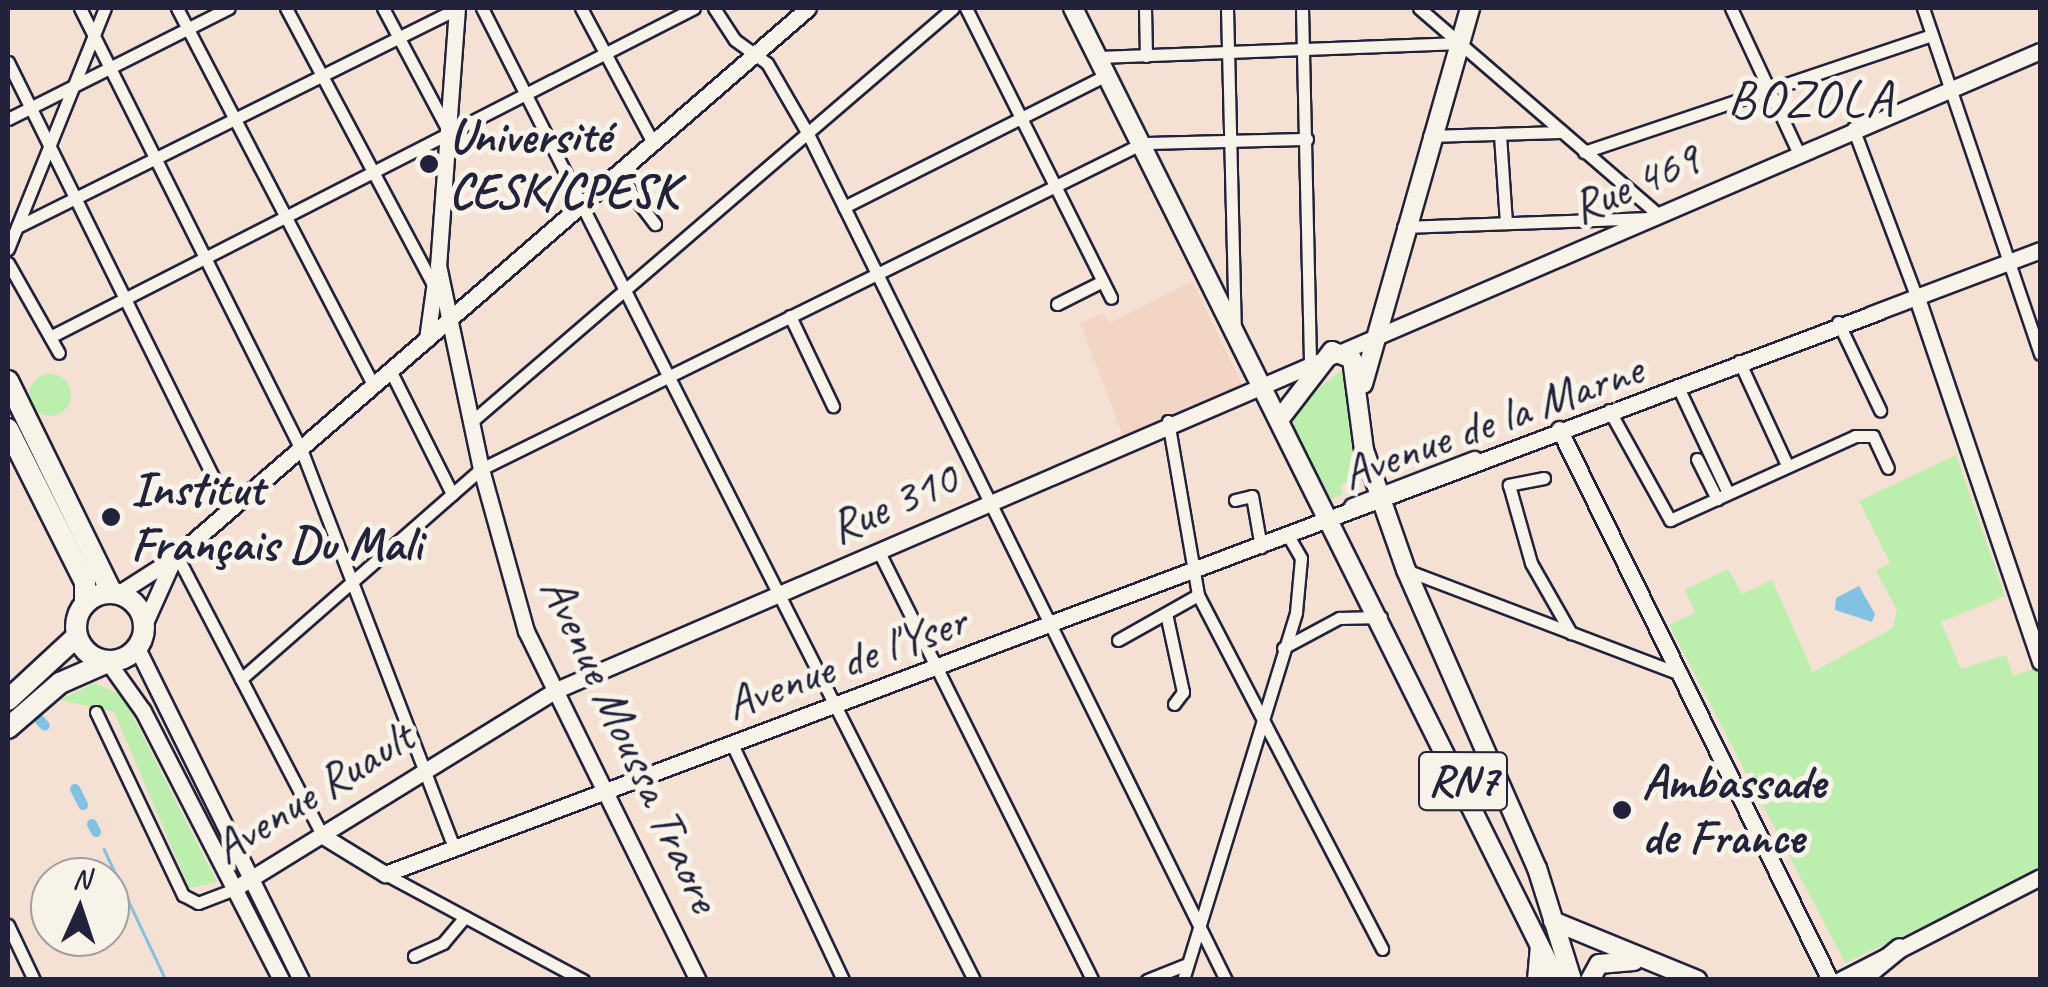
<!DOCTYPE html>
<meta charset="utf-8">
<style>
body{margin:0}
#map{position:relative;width:2048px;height:987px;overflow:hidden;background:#f5e1d3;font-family:Caveat,sans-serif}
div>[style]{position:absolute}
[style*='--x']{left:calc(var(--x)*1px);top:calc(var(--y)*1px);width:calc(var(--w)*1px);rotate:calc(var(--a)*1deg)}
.built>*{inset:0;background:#f3d5c5}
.green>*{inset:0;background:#bceeae}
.round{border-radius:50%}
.water>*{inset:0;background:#81c2e2}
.stream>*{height:2.5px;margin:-1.25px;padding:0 1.25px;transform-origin:1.25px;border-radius:1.25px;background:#81c2e2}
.canal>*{height:10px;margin:-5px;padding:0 5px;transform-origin:5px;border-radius:5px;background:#81c2e2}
.roads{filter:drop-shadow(2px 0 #22223b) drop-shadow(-2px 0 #22223b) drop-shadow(0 2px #22223b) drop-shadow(0 -2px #22223b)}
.street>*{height:11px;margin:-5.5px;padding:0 5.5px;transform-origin:5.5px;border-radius:5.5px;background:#f7f3e8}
.secondary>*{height:15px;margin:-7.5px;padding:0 7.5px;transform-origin:7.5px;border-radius:7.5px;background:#f7f3e8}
.primary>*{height:18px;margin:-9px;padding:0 9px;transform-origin:9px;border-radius:9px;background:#f7f3e8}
.highway>*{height:20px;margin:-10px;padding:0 10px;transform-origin:10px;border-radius:10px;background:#f7f3e8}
.highway>.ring{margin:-10px;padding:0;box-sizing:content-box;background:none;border:20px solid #f7f3e8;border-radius:50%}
.dots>*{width:28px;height:28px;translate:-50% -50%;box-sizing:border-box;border:5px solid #f7f3e8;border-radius:50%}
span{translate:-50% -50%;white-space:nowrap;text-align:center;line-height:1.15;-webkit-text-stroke:10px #f7f3e8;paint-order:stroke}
.shield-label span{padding:2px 8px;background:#f7f3e8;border:2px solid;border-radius:8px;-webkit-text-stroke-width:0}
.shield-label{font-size:45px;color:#22223b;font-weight:700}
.poi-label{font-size:48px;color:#22223b;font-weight:700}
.left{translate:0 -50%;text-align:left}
.street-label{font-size:48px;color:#22223b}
.quarter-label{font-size:52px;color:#22223b;letter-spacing:2.5px}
.frame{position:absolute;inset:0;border:10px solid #22223b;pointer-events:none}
.north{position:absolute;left:30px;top:857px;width:100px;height:100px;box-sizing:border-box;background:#f7f3e8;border:2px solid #a29fa3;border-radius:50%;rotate:3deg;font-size:28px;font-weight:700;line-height:40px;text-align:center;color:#22223b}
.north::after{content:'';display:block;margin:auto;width:35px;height:45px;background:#22223b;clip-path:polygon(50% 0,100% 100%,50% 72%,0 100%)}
</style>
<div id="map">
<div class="built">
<i style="clip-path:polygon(1192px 281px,1243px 386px,1124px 439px,1080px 323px,1103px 313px,1109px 323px)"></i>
</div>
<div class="green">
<i style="clip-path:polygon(1341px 371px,1365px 476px,1340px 484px,1343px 493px,1331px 500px,1293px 425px,1298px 405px)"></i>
<i class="round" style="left:29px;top:374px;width:42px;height:42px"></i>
<i style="clip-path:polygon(1956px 455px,2005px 596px,1941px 622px,1961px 669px,2006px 655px,2013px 676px,2039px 667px,2040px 872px,1845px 963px,1669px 625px,1695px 613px,1685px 590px,1728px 569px,1742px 594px,1772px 580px,1813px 672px,1893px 628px,1897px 610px,1876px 571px,1890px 563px,1859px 501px)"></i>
<i style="clip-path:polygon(94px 683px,122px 695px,217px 882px,189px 888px,114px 712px,60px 700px)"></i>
</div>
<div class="water">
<i style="clip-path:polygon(1859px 586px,1875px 614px,1872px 622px,1835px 610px,1836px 598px)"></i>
</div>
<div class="stream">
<i style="--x:104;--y:849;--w:145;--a:64.7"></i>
</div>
<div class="canal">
<i style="--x:28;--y:707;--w:25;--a:48"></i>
<i style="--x:75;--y:789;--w:18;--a:63"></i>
<i style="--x:92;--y:824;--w:9;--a:63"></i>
</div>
<div class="roads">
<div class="street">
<i style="--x:80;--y:8;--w:493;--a:63.4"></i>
<i style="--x:301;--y:449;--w:426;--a:69"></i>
<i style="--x:177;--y:8;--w:425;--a:62.5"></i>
<i style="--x:286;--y:8;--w:322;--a:62"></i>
<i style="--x:383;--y:8;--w:138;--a:62"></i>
<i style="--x:482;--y:8;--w:1089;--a:63.15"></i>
<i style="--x:581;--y:8;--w:153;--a:61.9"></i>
<i style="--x:714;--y:8;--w:38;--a:57"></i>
<i style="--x:735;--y:40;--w:39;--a:36"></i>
<i style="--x:767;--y:63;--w:82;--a:60"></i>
<i style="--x:808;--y:134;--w:944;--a:63.71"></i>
<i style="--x:966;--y:8;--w:324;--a:63.4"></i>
<i style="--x:1145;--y:8;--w:48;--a:88.8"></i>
<i style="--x:1227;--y:8;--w:320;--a:88.6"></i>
<i style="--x:1302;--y:8;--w:352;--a:88.7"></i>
<i style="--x:1419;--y:8;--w:316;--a:40.8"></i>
<i style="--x:1731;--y:8;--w:159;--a:65"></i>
<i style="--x:1923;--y:8;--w:365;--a:71.3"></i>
<i style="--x:1098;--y:57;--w:363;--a:-2.2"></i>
<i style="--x:8;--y:62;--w:500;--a:63.7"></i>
<i style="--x:8;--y:119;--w:247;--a:-26.7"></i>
<i style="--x:1853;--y:128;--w:182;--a:69.4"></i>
<i style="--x:1500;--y:135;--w:88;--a:86.1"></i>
<i style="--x:1429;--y:136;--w:131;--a:-1.7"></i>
<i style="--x:1584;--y:152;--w:367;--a:-18.6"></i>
<i style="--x:617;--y:174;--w:63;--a:52.8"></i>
<i style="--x:844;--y:207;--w:294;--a:-26.7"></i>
<i style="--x:17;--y:227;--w:492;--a:-26.4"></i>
<i style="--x:1403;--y:227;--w:241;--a:-2.1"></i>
<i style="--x:8;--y:249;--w:260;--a:-68.1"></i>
<i style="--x:8;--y:263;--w:103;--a:60.5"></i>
<i style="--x:1057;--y:304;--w:51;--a:-26.6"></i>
<i style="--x:790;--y:316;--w:100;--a:64.5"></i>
<i style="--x:1838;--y:322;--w:98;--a:64.5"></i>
<i style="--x:50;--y:337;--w:723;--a:-27.06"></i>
<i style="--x:1739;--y:361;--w:115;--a:65.2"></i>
<i style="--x:390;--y:370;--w:139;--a:63.4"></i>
<i style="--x:1677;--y:385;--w:119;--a:64.7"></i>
<i style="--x:1609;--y:410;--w:126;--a:61"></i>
<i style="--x:1670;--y:520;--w:203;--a:-24.4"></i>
<i style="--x:1855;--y:436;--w:18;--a:0"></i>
<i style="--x:1873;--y:436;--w:35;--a:65"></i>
<i style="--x:1168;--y:421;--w:177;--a:80.2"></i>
<i style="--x:1198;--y:595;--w:399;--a:62.5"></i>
<i style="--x:471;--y:422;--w:635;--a:-40.66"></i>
<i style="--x:1697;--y:459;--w:45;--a:63.4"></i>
<i style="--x:1544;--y:478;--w:36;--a:169"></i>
<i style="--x:1509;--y:485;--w:81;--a:74.2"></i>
<i style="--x:1531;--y:563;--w:81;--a:60.3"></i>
<i style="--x:1235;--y:500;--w:17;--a:-13"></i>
<i style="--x:1252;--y:496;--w:52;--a:80"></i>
<i style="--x:878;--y:550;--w:480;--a:63.5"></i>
<i style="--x:177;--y:556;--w:316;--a:62.5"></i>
<i style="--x:1406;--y:570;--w:295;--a:20.8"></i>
<i style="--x:1167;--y:618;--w:76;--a:77.8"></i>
<i style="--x:1183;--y:692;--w:15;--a:127"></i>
<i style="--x:1118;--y:640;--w:92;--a:-29.4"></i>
<i style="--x:1283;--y:648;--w:64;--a:-28.2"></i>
<i style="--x:1339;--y:618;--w:42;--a:-1.4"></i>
<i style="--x:241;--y:679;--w:319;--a:-41.2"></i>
<i style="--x:481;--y:469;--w:738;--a:-26.22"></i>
<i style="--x:1143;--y:143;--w:164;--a:-1.4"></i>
<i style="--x:96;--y:712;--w:203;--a:64.6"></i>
<i style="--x:183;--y:895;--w:17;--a:28"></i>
<i style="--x:198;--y:903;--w:39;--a:-21"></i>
<i style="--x:732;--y:744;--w:261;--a:64.8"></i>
<i style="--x:385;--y:874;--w:225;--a:28.2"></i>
<i style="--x:8;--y:925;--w:61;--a:64.7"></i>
<i style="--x:414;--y:956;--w:32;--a:-24"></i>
<i style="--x:443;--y:943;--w:34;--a:-50"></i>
<i style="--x:1147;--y:980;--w:43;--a:-21.8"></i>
<i style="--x:1183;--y:980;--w:385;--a:-72.9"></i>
<i style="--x:1296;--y:612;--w:54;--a:-84.7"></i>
<i style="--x:1301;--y:558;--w:24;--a:-120"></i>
</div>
<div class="secondary">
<i style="--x:457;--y:8;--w:258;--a:94.2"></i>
<i style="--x:438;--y:265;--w:208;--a:78.1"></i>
<i style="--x:481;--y:469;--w:168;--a:74.5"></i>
<i style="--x:526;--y:631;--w:389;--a:63.8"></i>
<i style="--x:1917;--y:298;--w:384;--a:71.3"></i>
<i style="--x:1871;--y:314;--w:181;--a:-20.7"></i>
<i style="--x:427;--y:339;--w:66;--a:-82.1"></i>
<i style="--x:1559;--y:429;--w:614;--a:63.81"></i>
<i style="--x:1352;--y:506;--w:131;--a:-21.1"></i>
<i style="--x:119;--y:593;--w:65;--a:-32.5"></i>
<i style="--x:174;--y:558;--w:839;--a:-40.94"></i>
<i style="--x:144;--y:625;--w:73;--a:-65.9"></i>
<i style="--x:137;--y:648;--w:370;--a:63.7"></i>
<i style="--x:108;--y:662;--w:60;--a:54.5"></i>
<i style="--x:143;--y:711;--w:302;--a:62.8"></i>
<i style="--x:323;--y:836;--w:73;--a:31.5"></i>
<i style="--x:385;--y:874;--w:1595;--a:-20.63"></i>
<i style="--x:234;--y:889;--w:376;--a:-31.7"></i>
<i style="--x:554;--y:691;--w:1618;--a:-23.3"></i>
<i style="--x:1840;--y:980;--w:225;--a:-27.2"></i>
</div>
<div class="primary">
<i style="--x:1073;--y:8;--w:1086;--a:63.53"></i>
<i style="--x:1363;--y:384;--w:391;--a:-74.1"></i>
<i style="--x:1282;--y:416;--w:82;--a:-52.4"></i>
<i style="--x:1332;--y:351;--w:22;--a:22"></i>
<i style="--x:1352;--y:359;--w:92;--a:82.5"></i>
<i style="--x:1364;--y:450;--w:127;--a:70.7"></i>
<i style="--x:1406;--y:570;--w:326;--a:66.3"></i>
<i style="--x:1537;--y:868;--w:117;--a:72.6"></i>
<i style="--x:1553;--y:921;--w:156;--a:22.3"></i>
<i style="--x:1537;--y:980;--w:33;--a:-85"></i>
<i style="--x:1590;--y:980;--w:18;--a:-61"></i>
<i style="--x:1599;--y:964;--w:35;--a:-5"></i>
<i style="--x:1861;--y:980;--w:50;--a:-39.4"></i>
</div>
<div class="highway">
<i style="--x:8;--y:381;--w:236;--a:63.9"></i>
<i style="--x:8;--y:429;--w:171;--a:63.3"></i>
<i style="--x:85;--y:582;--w:20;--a:90"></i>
<i class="ring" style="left:76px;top:593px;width:48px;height:48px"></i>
<i style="--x:8;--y:700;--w:93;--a:-42.8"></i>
<i style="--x:8;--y:728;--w:69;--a:-40.9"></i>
<i style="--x:60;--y:683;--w:52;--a:-23.6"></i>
</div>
</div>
<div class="dots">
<i style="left:429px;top:164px;background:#22223b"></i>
<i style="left:111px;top:517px;background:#22223b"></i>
<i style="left:1622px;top:810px;background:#22223b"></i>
</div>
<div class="shield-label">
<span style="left:1463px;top:781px">RN7</span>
</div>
<div class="poi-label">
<span class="left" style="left:449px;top:164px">Université<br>CESK/CPESK</span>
<span class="left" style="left:131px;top:517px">Institut<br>Français Du Mali</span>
<span class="left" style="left:1642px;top:810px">Ambassade<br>de France</span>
</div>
<div class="street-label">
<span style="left:1635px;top:183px;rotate:-24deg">Rue 469</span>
<span style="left:1492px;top:421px;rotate:-20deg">Avenue de la Marne</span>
<span style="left:893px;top:503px;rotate:-24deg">Rue 310</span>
<span style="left:846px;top:662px;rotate:-20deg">Avenue de l'Yser</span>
<span style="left:631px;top:744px;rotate:65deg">Avenue Moussa Traore</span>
<span style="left:313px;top:792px;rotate:-32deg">Avenue Ruault</span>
</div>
<div class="quarter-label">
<span style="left:1811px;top:100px">BOZOLA</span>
</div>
<div class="frame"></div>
<div class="north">N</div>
</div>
